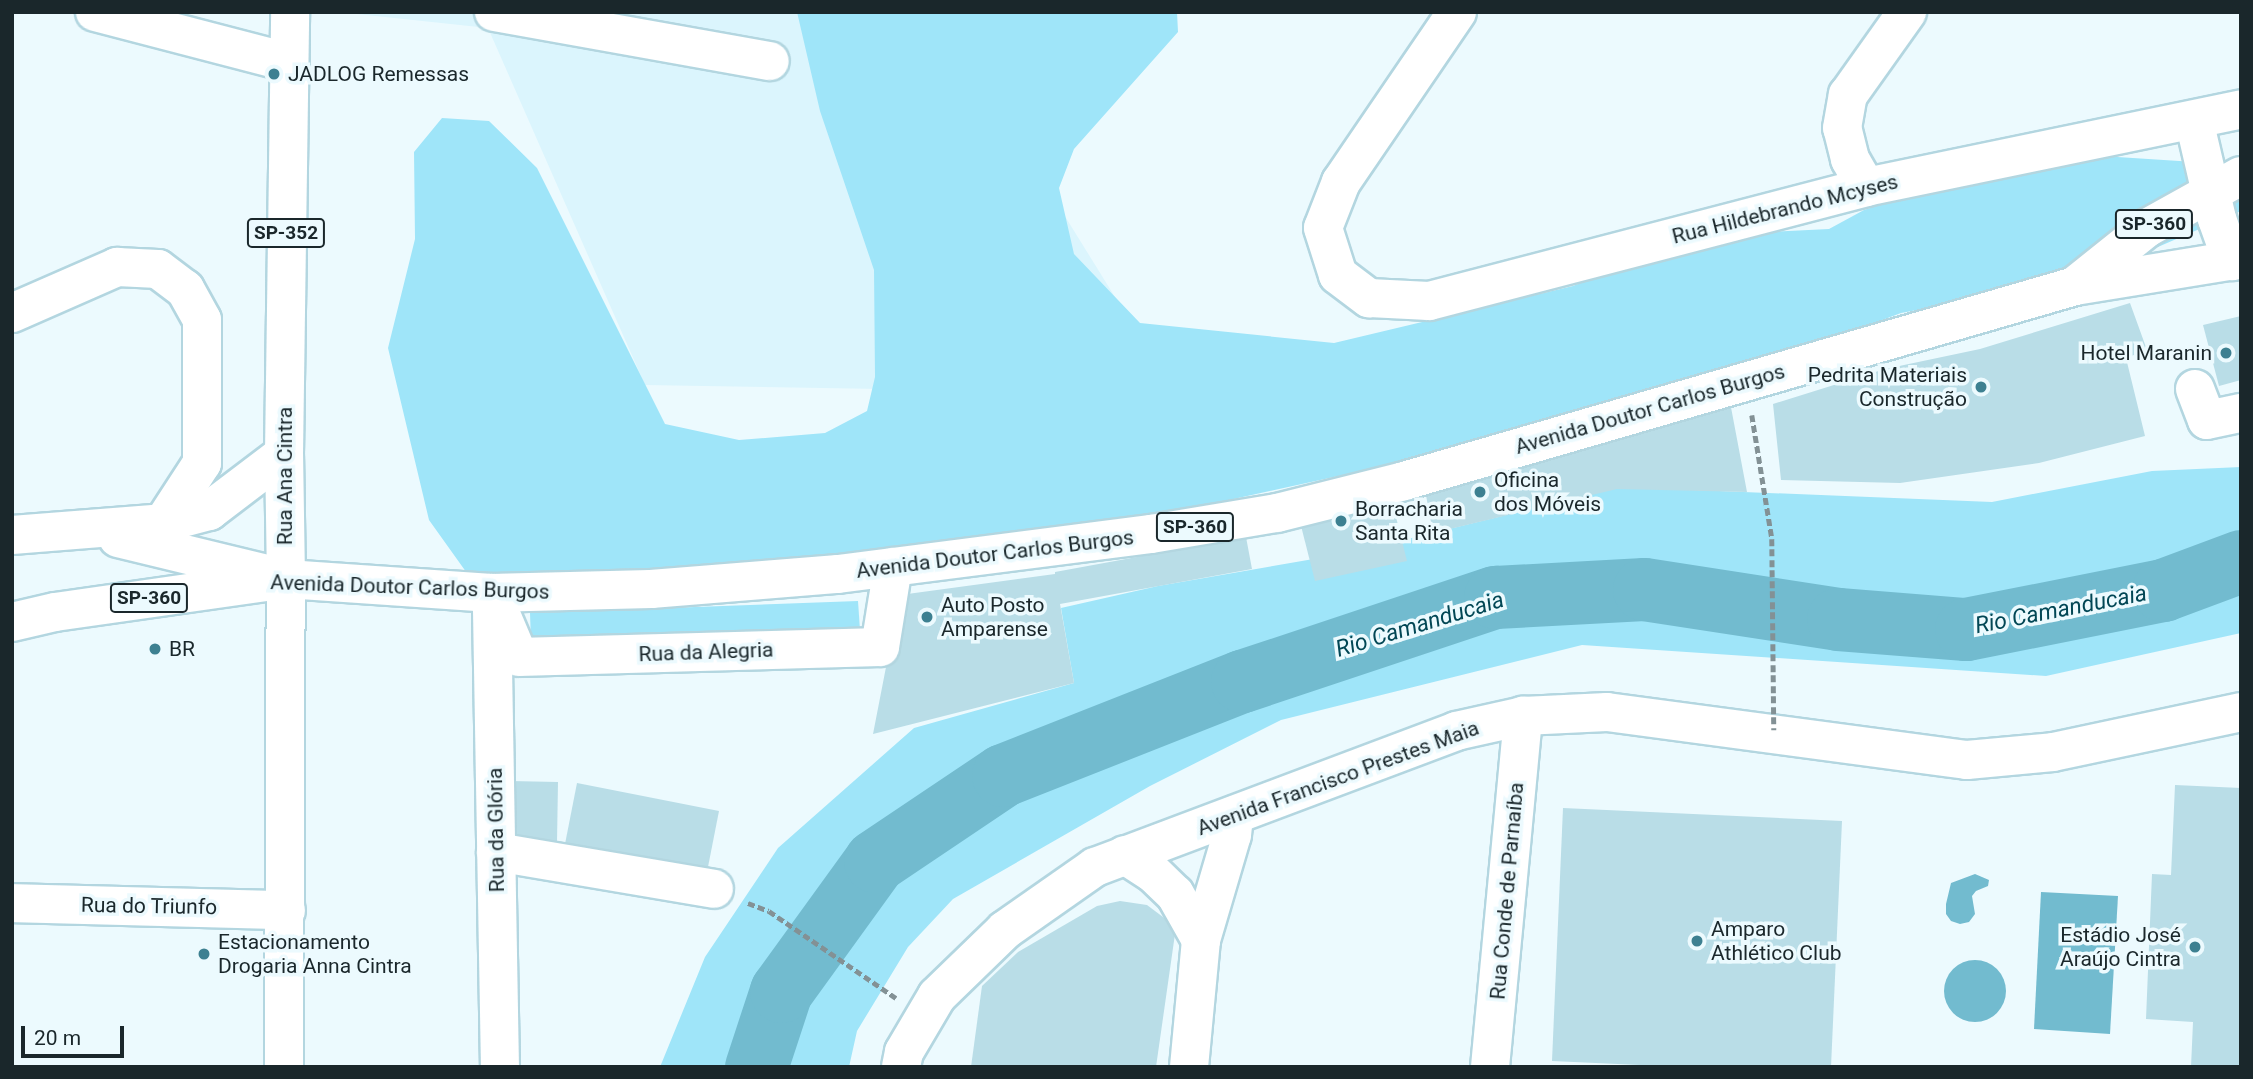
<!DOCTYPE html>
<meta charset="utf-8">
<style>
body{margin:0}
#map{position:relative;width:2253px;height:1079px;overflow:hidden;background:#ecfafe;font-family:Roboto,sans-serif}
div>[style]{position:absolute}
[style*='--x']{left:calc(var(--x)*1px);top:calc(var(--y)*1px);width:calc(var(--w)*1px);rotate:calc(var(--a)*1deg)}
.built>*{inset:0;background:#dbf5fd}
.green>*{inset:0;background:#9fe5f9}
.water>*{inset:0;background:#72bbcf}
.round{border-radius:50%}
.river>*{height:63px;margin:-31.5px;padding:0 31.5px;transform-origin:31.5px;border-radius:31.5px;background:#72bbcf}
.building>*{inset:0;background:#b9dde7}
.path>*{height:4.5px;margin-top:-2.25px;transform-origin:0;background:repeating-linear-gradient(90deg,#839195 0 7px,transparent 0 10.5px)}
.roads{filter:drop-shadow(2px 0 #b3d6e0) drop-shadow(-2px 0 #b3d6e0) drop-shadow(0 2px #b3d6e0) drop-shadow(0 -2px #b3d6e0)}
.minor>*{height:38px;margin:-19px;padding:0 19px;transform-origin:19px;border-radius:19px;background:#fff}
.major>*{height:38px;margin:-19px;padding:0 19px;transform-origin:19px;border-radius:19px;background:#fff}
.path-bridge>*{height:4.5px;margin-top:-2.25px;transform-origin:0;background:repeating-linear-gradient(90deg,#839195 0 7px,transparent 0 10.5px)}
.dots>*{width:19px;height:19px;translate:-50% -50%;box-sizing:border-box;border:4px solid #ecfafe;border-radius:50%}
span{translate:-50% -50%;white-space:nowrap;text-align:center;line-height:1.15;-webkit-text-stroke:7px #ecfafe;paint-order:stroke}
.shield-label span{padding:2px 5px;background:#ecfafe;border:2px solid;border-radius:5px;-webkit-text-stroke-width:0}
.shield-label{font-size:19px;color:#1a272b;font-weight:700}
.poi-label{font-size:21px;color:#1a272b}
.left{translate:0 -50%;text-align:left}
.right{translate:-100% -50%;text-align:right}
.street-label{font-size:21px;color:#1a272b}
.water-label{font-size:23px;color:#024755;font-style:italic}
.frame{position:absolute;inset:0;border:14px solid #1a272b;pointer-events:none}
.scale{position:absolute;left:21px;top:1026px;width:103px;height:32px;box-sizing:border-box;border:4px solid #1a272b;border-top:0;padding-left:9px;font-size:21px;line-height:24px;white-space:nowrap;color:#1a272b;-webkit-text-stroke:5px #ecfafe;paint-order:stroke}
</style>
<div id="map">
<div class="built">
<i style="clip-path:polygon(338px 12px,1111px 12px,1014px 134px,1115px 297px,943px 390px,645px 385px,488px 28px)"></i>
</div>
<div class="green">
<i style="clip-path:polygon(797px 12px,1177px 12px,1178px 32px,1074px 149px,1059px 188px,1074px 254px,1140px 323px,1334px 343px,1573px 286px,1653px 253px,1770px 232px,1829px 229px,1864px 210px,1909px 195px,2071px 154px,2241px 165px,2241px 211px,2084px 279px,1901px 313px,1582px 433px,1393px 464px,1211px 504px,925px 554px,630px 572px,469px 576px,429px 520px,388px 348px,415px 239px,414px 152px,442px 118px,489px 121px,537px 168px,665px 424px,739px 440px,825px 433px,867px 411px,875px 377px,874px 270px,820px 111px)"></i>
<i style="clip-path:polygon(2241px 467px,2241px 633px,2046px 676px,1582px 645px,1281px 720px,1150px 786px,953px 899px,908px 947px,857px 1031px,849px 1067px,660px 1067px,705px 957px,778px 848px,914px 728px,1074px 683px,1061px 608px,1158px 586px,1354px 552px,1621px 487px,1992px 502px,2152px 471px)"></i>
<i style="clip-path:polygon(858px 601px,860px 630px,531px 642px,530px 613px)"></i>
</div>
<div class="water">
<i style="clip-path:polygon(1975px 874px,1989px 880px,1988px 886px,1976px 891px,1972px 896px,1975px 914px,1969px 922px,1960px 924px,1951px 921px,1946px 914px,1946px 904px,1951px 883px)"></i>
<i style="clip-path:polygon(2041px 892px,2118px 896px,2110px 1034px,2034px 1029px)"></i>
<i class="round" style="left:1944px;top:960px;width:62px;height:62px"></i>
</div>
<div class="river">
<i style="--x:756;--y:1067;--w:80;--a:-71.8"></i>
<i style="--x:781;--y:991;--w:160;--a:-54.1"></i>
<i style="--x:875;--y:861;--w:154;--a:-33.9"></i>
<i style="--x:1003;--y:775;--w:257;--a:-21.5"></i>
<i style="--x:1242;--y:681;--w:267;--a:-18.4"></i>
<i style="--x:1495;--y:597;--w:149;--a:-3.1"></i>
<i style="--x:1644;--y:589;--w:196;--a:8.8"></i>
<i style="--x:1838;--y:619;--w:128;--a:4.5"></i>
<i style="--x:1966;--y:629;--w:201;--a:-11.2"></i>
<i style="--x:2163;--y:590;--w:83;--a:-20.4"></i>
</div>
<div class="building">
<i style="clip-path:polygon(2130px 303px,2147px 350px,2126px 358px,2145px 436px,2039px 463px,1900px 483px,1781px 480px,1773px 404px,1885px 369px,1980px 349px)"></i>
<i style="clip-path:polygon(2241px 316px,2241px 380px,2219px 386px,2203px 325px)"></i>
<i style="clip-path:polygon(1730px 402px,1747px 492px,1617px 489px,1433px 533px,1425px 490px)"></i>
<i style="clip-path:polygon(1391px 497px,1407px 561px,1315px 581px,1299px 518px)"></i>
<i style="clip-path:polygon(1246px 537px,1252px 569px,1060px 604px,1074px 683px,873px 734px,900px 595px,1055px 574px,1055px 572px)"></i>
<i style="clip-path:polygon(510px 781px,558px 782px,557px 842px,508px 841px)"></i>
<i style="clip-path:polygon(577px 783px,719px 811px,707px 872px,565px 844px)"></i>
<i style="clip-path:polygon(2175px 785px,2241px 788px,2241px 1067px,2191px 1067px,2193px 1022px,2146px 1019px,2152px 874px,2171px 875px)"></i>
<i style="clip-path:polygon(1563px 808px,1842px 821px,1831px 1067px,1683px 1067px,1552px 1061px)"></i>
<i style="clip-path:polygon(1120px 901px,1147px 905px,1167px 920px,1175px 934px,1156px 1067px,971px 1067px,982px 986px,1018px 952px,1097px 906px)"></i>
</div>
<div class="path">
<i style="--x:1752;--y:415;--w:126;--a:80.8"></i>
<i style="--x:748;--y:903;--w:22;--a:21"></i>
<i style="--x:769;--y:911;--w:154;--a:34.4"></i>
</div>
<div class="roads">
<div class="minor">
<i style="--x:95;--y:12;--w:198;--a:14.6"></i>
<i style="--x:494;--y:12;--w:280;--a:10.1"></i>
<i style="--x:1457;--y:12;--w:206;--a:124.3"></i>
<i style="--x:1341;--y:182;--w:49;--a:111.4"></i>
<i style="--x:1323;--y:228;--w:49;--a:72.3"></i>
<i style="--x:1338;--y:275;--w:39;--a:37"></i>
<i style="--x:1369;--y:298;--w:60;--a:2.9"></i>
<i style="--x:1429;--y:301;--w:452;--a:-14.6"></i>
<i style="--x:1866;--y:187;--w:383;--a:-11.7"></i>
<i style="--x:2194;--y:120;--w:102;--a:76.9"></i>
<i style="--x:2217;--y:219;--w:45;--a:70.3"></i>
<i style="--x:1866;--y:187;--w:32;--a:-120"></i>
<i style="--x:1850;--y:159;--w:32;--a:-104"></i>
<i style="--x:1842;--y:128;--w:34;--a:-80"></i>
<i style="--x:1848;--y:95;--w:102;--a:-54.6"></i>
<i style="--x:12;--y:313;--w:115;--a:-23.7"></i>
<i style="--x:117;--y:267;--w:41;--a:2.8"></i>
<i style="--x:158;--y:269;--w:34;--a:37"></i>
<i style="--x:185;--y:289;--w:35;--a:61"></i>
<i style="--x:202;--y:320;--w:143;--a:90"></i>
<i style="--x:202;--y:463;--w:72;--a:123"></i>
<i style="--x:2195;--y:389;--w:33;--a:69"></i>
<i style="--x:2207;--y:420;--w:35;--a:-12"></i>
<i style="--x:492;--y:593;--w:69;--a:67.1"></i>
<i style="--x:519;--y:657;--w:361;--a:-1.6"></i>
<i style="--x:880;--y:647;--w:81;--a:-80.8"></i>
<i style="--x:492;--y:610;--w:457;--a:89"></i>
<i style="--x:496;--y:852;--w:221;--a:9.6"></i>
<i style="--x:1125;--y:855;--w:33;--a:33"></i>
<i style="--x:1153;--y:873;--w:30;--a:44"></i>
<i style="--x:1175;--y:894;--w:53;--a:60.5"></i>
<i style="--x:12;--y:903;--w:274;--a:1.5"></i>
<i style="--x:284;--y:1067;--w:488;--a:-89.8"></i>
<i style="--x:901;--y:1067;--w:15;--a:-79"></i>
<i style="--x:904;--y:1052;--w:65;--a:-59.5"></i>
<i style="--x:937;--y:996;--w:95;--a:-44.1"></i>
<i style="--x:1005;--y:930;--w:110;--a:-35"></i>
<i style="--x:1095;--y:867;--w:386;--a:-20.6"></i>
<i style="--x:1456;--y:731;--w:69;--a:-12.6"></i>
<i style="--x:1523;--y:716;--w:84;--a:-2.7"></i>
<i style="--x:1607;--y:712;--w:363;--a:7.6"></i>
<i style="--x:1967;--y:760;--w:86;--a:-5.3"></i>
<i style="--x:2053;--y:752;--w:192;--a:-12"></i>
<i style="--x:1189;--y:1067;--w:128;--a:-84.6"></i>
<i style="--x:1201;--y:940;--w:109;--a:-73.6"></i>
<i style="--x:1232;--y:835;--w:20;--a:-84"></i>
<i style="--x:1490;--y:1067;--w:353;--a:-84.6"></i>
</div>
<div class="major">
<i style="--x:2077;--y:284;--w:90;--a:-38.7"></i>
<i style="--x:2147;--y:228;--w:107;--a:-29"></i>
<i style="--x:12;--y:535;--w:151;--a:-4.5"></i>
<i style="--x:163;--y:523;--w:48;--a:-14.6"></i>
<i style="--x:209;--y:511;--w:94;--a:-37.2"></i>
<i style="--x:118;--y:538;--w:153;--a:13.6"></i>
<i style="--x:286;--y:579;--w:125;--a:-90.9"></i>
<i style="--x:284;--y:454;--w:442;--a:-89.2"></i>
<i style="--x:12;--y:622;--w:44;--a:-13.1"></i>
<i style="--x:55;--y:612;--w:233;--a:-8.1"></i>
<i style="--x:286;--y:579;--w:206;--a:3.9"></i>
<i style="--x:492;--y:593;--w:159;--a:-1.4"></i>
<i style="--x:651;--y:589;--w:188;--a:-4.6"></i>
<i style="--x:838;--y:574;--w:316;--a:-7.3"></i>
<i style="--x:1151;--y:534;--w:128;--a:-9.5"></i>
<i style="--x:1277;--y:513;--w:131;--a:-14.1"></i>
<i style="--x:1404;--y:481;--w:699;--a:-16.2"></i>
<i style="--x:2075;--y:286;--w:168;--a:-9.2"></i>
</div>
</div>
<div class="path-bridge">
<i style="--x:1772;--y:539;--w:191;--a:89.4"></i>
</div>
<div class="dots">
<i style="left:274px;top:74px;background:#3d8091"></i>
<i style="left:2226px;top:353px;background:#3d8091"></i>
<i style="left:1981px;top:387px;background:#3d8091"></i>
<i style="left:1480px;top:492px;background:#3d8091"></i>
<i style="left:1341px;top:521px;background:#3d8091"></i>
<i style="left:927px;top:617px;background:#3d8091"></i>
<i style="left:155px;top:649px;background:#3d8091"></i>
<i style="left:1697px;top:941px;background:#3d8091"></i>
<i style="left:2195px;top:947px;background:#3d8091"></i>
<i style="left:204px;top:954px;background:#3d8091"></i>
</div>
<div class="shield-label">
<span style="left:2154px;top:224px">SP-360</span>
<span style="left:286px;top:233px">SP-352</span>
<span style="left:1195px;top:527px">SP-360</span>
<span style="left:149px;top:598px">SP-360</span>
</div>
<div class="poi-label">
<span class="left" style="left:288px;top:74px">JADLOG Remessas</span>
<span class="right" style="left:2212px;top:353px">Hotel Maranin</span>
<span class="right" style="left:1967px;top:387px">Pedrita Materiais<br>Construção</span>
<span class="left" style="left:1494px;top:492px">Oficina<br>dos Móveis</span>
<span class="left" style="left:1355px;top:521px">Borracharia<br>Santa Rita</span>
<span class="left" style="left:941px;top:617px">Auto Posto<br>Amparense</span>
<span class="left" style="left:169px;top:649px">BR</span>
<span class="left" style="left:1711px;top:941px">Amparo<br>Athlético Club</span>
<span class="right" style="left:2181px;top:947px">Estádio José<br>Araújo Cintra</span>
<span class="left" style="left:218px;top:954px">Estacionamento<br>Drogaria Anna Cintra</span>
</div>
<div class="street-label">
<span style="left:1785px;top:209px;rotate:-14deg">Rua Hildebrando Mcyses</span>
<span style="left:1650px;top:409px;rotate:-16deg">Avenida Doutor Carlos Burgos</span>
<span style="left:285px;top:476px;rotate:-90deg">Rua Ana Cintra</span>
<span style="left:995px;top:554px;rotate:-7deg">Avenida Doutor Carlos Burgos</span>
<span style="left:410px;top:587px;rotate:2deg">Avenida Doutor Carlos Burgos</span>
<span style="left:706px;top:652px;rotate:-2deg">Rua da Alegria</span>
<span style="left:1338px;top:778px;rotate:-20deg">Avenida Francisco Prestes Maia</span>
<span style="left:496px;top:830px;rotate:-91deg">Rua da Glória</span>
<span style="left:1507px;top:891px;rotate:-85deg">Rua Conde de Parnaíba</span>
<span style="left:149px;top:906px;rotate:1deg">Rua do Triunfo</span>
</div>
<div class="water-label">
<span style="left:2061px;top:610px;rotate:-11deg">Rio Camanducaia</span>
<span style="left:1420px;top:625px;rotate:-17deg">Rio Camanducaia</span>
</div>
<div class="frame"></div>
<div class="scale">20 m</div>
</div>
